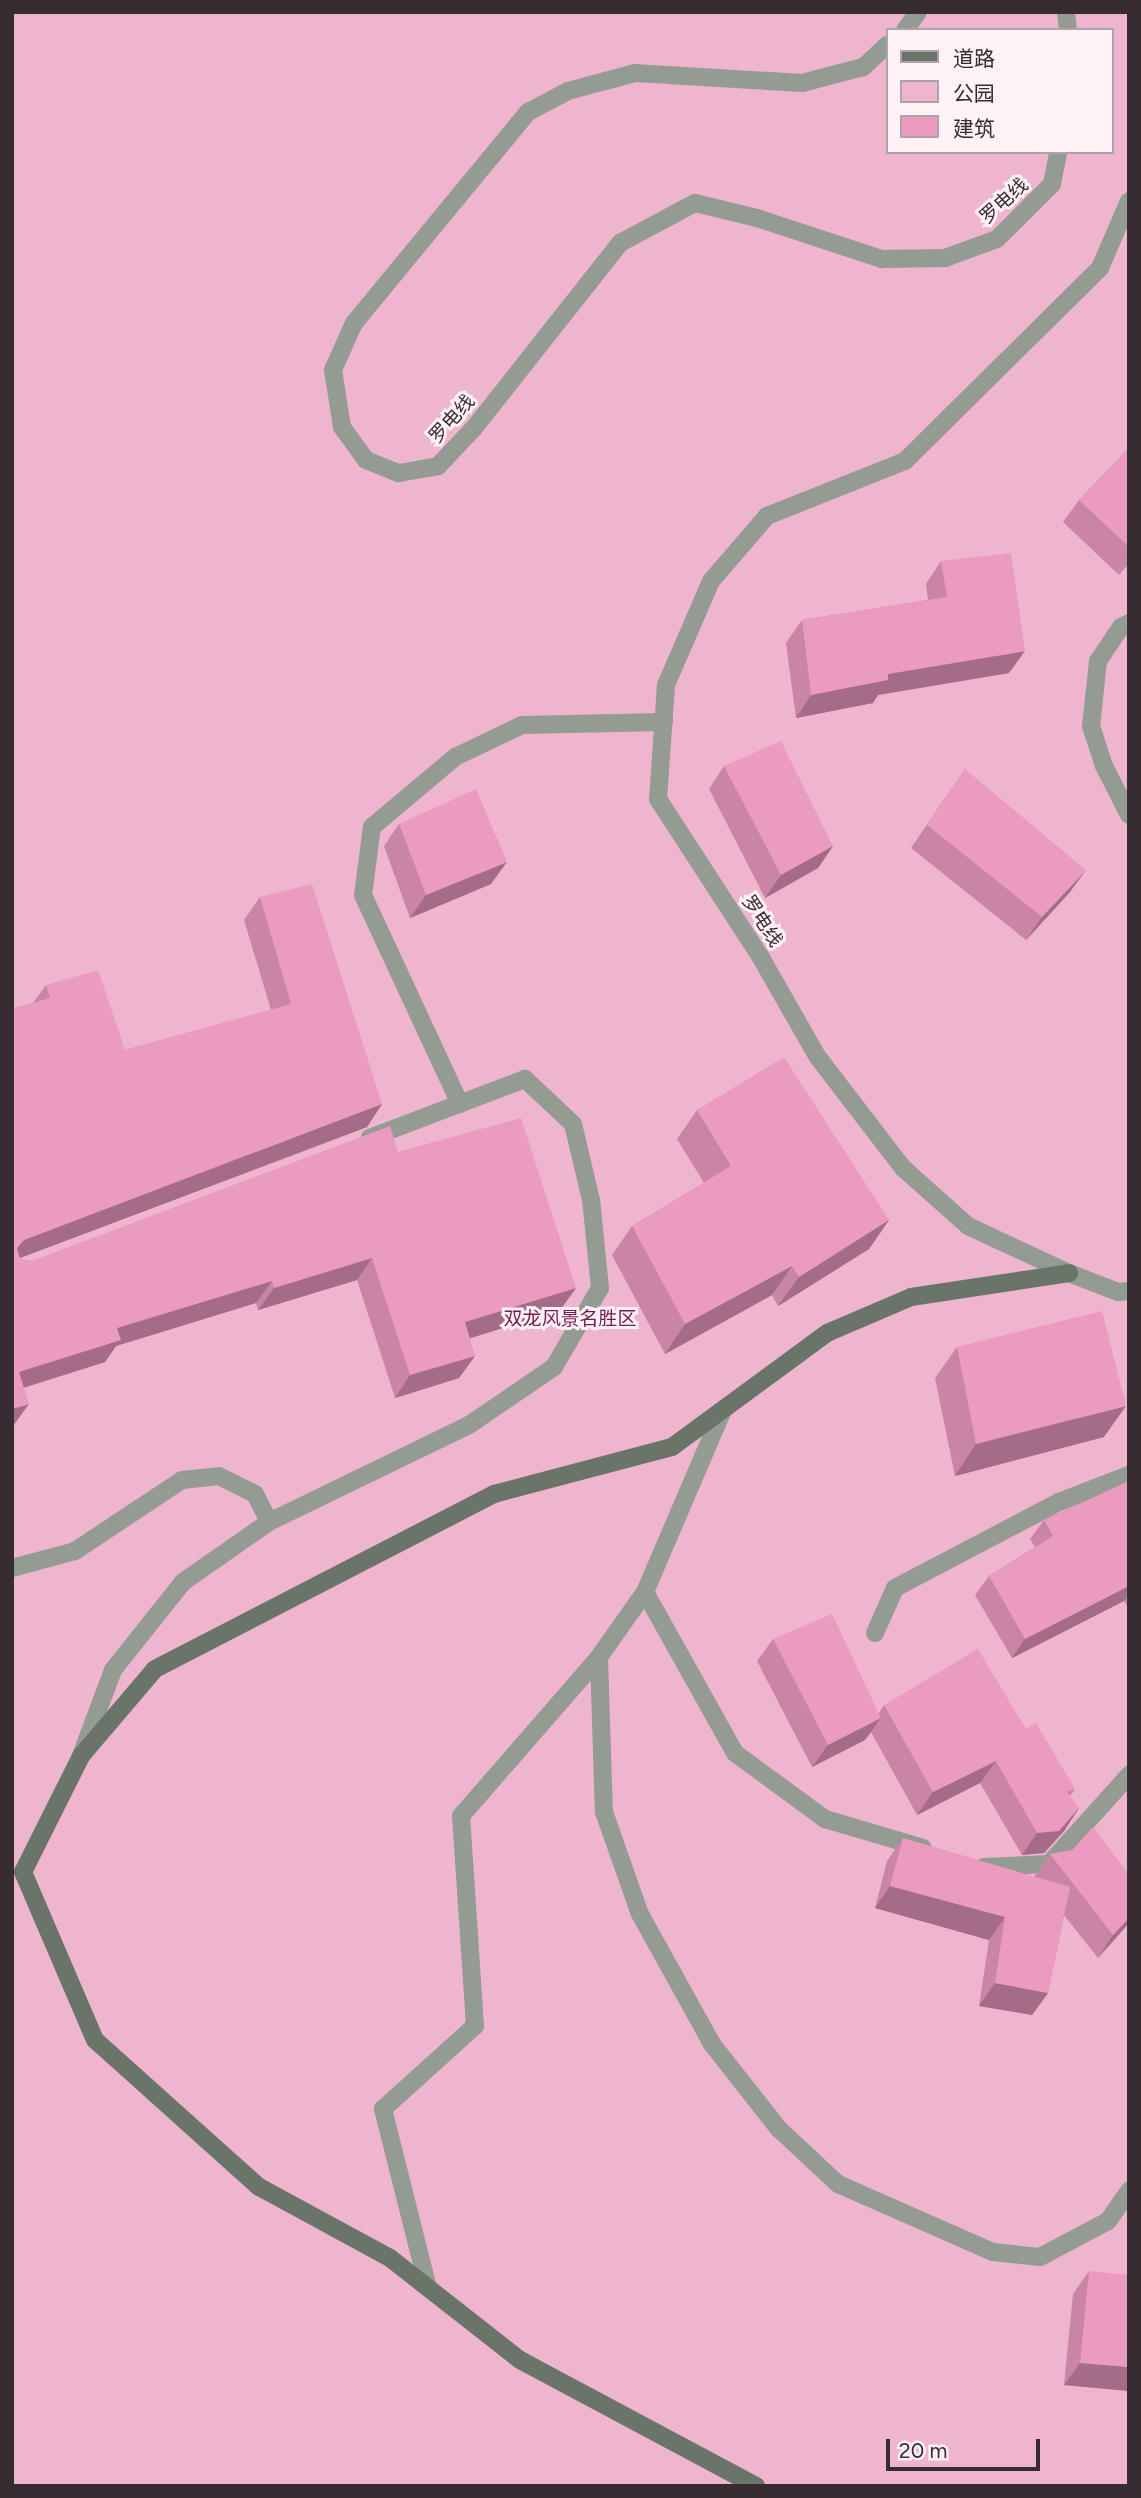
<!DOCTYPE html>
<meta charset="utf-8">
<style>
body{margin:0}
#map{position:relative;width:1141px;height:2498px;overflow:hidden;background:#fce0ec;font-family:Figtree,"Noto Sans SC",sans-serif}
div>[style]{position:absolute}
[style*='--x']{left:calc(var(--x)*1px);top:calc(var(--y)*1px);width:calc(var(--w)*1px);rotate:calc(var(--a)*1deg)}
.green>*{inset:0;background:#efb5cf}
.service>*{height:18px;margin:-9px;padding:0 9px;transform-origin:9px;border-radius:9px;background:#939b92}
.tertiary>*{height:18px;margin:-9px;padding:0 9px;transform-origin:9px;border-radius:9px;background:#939b92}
.secondary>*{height:18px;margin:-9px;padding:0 9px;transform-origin:9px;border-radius:9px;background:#6a7569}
.wall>*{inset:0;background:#ca84a5}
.shaded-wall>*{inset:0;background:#a46c86}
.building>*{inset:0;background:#eb9ac0}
span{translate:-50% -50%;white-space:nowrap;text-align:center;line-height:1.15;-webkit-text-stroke:6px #fef2f7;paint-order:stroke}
.street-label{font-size:19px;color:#372c31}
.park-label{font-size:19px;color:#771a4f}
.frame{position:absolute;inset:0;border:14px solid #372c31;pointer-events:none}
.legend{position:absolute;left:886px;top:28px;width:228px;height:126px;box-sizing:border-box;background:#fef2f7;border:2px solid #aea3a8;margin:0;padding:9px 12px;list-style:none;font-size:21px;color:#372c31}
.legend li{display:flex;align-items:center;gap:14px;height:35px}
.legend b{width:35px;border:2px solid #aea3a8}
.scale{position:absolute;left:886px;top:2439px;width:154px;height:32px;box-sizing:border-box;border:4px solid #372c31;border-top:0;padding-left:9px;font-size:21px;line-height:24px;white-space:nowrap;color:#372c31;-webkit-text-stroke:5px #fef2f7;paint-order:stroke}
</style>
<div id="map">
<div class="green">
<i style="clip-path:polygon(evenodd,12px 12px,1129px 12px,1129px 2486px,12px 2486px,12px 12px,887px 30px,1111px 30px,1111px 152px,887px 152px,887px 30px)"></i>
</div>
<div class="service">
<i style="--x:460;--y:1104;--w:230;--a:-114.9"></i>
<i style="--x:363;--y:895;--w:69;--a:-82.5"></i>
<i style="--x:372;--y:827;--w:109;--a:-40.1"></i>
<i style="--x:455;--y:757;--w:74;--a:-25.5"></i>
<i style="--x:522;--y:725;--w:142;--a:-1.2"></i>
<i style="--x:723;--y:1410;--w:198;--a:113.2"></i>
<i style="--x:645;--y:1592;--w:80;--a:125.3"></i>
<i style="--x:599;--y:1657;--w:155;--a:88.2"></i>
<i style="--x:604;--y:1812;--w:108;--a:70.6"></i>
<i style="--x:640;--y:1914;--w:149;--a:61"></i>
<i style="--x:712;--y:2044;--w:108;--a:51.8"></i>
<i style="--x:779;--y:2129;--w:81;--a:43"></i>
<i style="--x:838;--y:2184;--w:169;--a:23.7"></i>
<i style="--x:993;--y:2252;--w:47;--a:6.1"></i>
<i style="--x:1040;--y:2257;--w:77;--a:-27.9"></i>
<i style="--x:1108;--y:2221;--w:37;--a:-55"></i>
<i style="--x:12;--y:1568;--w:65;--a:-15.1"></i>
<i style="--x:75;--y:1551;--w:128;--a:-33.6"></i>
<i style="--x:182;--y:1480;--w:37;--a:-6"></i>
<i style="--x:219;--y:1476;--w:40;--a:26.6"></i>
<i style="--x:255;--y:1494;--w:31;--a:63"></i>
<i style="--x:645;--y:1592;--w:184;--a:60.8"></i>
<i style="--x:735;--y:1753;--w:112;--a:36.3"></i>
<i style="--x:825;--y:1819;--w:102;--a:16.5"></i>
<i style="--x:875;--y:1633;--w:49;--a:-66"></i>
<i style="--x:895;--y:1588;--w:185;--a:-27.7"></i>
<i style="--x:1059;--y:1502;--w:75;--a:-21.1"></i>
<i style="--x:82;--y:1753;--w:89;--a:-69.5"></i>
<i style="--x:113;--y:1670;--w:112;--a:-51.5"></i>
<i style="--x:183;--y:1582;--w:105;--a:-34.9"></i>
<i style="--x:269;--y:1522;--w:222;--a:-25.9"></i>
<i style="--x:469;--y:1425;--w:103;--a:-34.3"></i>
<i style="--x:554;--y:1367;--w:91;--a:-59.8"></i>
<i style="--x:600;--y:1288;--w:88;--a:-95.8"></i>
<i style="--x:591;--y:1200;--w:78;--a:-103.3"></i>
<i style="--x:573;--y:1124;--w:66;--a:-136.8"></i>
<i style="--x:525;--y:1079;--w:166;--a:159.2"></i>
<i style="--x:984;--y:1867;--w:65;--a:-2.6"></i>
<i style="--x:1049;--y:1864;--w:120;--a:-48"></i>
<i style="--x:428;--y:2288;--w:185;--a:-104.1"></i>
<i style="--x:383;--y:2109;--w:124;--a:-42.1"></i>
<i style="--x:475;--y:2026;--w:210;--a:-93.8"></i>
<i style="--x:461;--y:1816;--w:211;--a:-49"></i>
</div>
<div class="tertiary">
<i style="--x:1066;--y:12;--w:18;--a:84"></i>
<i style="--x:905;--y:30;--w:22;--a:-54"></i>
<i style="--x:887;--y:45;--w:33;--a:137"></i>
<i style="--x:863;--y:67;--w:63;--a:165.3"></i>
<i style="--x:802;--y:83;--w:167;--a:-176.6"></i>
<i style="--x:635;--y:73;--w:69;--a:165"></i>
<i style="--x:568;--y:91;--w:45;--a:152.3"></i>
<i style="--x:528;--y:112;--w:273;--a:129.5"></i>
<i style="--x:354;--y:323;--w:51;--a:114.1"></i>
<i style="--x:333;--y:370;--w:58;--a:81"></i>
<i style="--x:342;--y:427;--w:41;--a:54"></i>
<i style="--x:366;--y:460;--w:35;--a:22"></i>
<i style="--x:399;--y:473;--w:40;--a:-10"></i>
<i style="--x:438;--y:466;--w:52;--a:-46.5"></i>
<i style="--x:474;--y:428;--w:236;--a:-51.7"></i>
<i style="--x:620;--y:243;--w:85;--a:-28.1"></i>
<i style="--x:695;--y:203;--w:64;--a:13.6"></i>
<i style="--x:757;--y:218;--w:132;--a:18.2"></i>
<i style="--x:882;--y:259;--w:63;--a:-0.9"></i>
<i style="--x:945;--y:258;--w:55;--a:-20.1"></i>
<i style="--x:997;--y:239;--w:78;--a:-45"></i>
<i style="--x:1052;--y:184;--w:33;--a:-79"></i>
<i style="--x:1129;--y:201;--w:73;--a:113.4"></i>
<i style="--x:1100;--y:268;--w:274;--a:135.3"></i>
<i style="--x:905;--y:461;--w:149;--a:158.3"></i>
<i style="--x:767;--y:516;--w:86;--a:130.7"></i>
<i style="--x:711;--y:581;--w:113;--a:113.4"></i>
<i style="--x:666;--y:685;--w:114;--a:94"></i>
<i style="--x:658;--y:799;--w:187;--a:57"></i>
<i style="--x:760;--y:956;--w:115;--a:60.3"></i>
<i style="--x:817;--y:1056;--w:141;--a:52.5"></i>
<i style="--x:903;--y:1168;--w:87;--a:41.7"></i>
<i style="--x:968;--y:1226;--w:111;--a:25"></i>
<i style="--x:1069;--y:1273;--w:53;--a:21.2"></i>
<i style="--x:1118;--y:1292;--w:11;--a:-5"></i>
<i style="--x:1129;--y:623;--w:9;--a:153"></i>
<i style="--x:1121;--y:627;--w:41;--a:124.1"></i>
<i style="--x:1098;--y:661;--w:65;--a:96.1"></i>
<i style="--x:1091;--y:726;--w:42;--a:72"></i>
<i style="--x:1104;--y:766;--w:55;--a:63"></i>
</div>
<div class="secondary">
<i style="--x:756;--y:2486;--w:268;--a:-151.9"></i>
<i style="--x:520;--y:2360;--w:165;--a:-141.9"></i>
<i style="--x:390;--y:2258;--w:149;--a:-151.5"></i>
<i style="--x:259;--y:2187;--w:220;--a:-138.1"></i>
<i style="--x:95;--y:2040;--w:183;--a:-113.2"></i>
<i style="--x:23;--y:1872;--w:130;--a:-63.4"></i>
<i style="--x:81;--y:1756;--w:114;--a:-49.6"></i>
<i style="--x:155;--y:1669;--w:382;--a:-27.3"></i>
<i style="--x:494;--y:1494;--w:184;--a:-14.8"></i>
<i style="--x:672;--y:1447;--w:192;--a:-36.3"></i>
<i style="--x:827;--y:1333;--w:91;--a:-23.2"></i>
<i style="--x:911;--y:1297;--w:160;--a:-8.6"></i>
</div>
<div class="wall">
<i style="clip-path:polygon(1129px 448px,1129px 563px,1119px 575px,1063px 522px,1079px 500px)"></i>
<i style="clip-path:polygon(941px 561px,1009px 673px,878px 695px,873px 703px,796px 718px,786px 643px,802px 620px,928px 600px,926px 584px)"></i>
<i style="clip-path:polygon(724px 766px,833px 846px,818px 868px,765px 898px,709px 789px)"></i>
<i style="clip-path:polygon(965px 769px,1070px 892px,1026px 940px,911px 848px)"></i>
<i style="clip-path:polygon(399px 824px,491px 884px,410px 918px,384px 846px)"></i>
<i style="clip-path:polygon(260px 897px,382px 1104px,367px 1127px,20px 1258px,20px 1259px,32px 1261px,398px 1152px,576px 1288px,560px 1310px,469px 1338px,475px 1356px,459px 1378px,395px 1398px,357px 1280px,258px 1310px,256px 1303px,116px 1346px,105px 1362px,24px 1388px,13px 1426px,12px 1427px,12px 1009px,33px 1003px,46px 985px,125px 1050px,271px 1010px,244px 920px)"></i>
<i style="clip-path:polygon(697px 1110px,889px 1220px,869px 1249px,778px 1306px,772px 1295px,665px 1354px,612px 1255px,632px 1226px,704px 1183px,677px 1139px)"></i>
<i style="clip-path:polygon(957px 1347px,1104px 1437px,955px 1476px,935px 1378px)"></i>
<i style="clip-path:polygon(1129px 1481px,1129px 1609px,1124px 1601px,1012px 1658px,975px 1595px,989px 1576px,1035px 1547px,1030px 1539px,1044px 1520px)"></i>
<i style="clip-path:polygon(773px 1639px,879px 1713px,884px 1705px,1026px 1729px,1075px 1789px,1070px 1796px,1079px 1808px,1064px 1831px,1044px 1853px,1022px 1855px,980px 1783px,917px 1815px,871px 1732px,865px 1740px,812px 1767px,757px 1661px)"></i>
<i style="clip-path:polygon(903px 1838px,1034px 1877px,1050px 1854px,1129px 1874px,1129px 1923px,1098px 1958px,1064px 1915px,1048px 1993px,1032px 2015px,979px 2006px,989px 1940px,875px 1908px,887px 1861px)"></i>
<i style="clip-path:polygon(1089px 2271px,1129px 2391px,1064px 2385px,1073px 2294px)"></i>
</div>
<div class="shaded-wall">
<i style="clip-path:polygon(1025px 651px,1009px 673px,878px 695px,873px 703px,796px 718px,811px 695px,888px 674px)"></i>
<i style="clip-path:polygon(833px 846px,818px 868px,765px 898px,781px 875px)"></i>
<i style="clip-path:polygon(507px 862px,491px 884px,410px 918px,426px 895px)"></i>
<i style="clip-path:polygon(1086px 870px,1070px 892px,1026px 940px,1042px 917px)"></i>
<i style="clip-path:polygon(382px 1104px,367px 1127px,12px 1261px,12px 1254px,24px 1240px)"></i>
<i style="clip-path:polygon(889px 1220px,869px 1249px,778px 1306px,799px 1277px)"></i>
<i style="clip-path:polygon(372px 1258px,357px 1280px,258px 1310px,274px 1288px)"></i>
<i style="clip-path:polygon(792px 1266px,772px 1295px,665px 1354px,685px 1324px)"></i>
<i style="clip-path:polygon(272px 1281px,256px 1303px,116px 1346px,105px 1362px,12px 1391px,19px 1372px,117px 1328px)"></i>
<i style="clip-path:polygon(576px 1288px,560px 1310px,449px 1345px,465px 1322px)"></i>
<i style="clip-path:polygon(475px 1356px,459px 1378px,395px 1398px,410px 1375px)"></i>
<i style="clip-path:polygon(29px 1404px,13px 1426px,12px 1427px,12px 1409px)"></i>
<i style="clip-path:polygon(1126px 1406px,1104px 1437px,955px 1476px,976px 1444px)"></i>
<i style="clip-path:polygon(1129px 1586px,1129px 1594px,1124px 1601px,1012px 1658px,1025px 1639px)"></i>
<i style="clip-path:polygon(881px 1718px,865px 1740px,812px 1767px,828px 1745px)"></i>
<i style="clip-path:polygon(996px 1761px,980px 1783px,917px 1815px,933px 1792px)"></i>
<i style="clip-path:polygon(1079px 1808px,1064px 1831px,1044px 1853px,1022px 1855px,1037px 1833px)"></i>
<i style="clip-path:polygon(890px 1886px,1005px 1917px,989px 1940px,875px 1908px)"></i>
<i style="clip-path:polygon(1129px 1918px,1129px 1923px,1098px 1958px,1113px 1935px)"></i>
<i style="clip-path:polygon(995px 1983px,1048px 1993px,1032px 2015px,979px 2006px)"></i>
<i style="clip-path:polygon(1080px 2363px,1129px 2367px,1129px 2391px,1064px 2385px)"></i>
</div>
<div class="building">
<i style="clip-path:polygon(1129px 448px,1129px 547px,1079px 500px)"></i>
<i style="clip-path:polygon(1011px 553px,1025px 651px,888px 674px,888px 680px,811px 695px,802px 620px,947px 597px,941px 561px)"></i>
<i style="clip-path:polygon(781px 741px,833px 846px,781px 875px,724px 766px)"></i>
<i style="clip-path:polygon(965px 769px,1086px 870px,1042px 917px,927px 825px)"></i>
<i style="clip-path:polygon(476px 789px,507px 862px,426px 895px,399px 824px)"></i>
<i style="clip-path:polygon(312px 884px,382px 1104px,24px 1240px,17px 1248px,20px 1259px,32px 1261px,390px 1126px,398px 1152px,521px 1118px,576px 1288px,465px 1322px,475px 1356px,410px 1375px,372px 1258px,274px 1288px,272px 1281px,117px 1328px,121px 1340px,19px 1372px,29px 1404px,12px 1409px,12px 1009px,50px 998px,46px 985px,98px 970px,125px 1050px,291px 1004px,260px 897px)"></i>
<i style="clip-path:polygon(784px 1057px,889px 1220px,799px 1277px,792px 1266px,685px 1324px,632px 1226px,731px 1166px,697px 1110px)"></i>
<i style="clip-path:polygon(1102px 1311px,1126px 1406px,976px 1444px,957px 1347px)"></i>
<i style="clip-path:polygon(1129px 1481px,1129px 1586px,1025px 1639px,989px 1576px,1053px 1536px,1044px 1520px)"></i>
<i style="clip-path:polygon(832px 1614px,881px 1718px,828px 1745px,773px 1639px)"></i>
<i style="clip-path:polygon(978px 1649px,1026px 1729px,1036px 1723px,1075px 1789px,1067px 1792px,1079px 1808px,1059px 1831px,1037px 1833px,996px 1761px,933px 1792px,884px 1705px)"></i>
<i style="clip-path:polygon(1093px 1827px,1129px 1874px,1129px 1918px,1113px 1935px,1050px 1854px,1072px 1850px)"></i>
<i style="clip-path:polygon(903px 1838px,1070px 1887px,1048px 1993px,995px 1983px,1005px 1917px,890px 1886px)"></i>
<i style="clip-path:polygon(1089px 2271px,1129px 2275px,1129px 2367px,1080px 2363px)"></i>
</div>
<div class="street-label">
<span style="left:1004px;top:201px;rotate:-42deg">罗电线</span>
<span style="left:452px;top:419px;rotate:-48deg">罗电线</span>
<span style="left:762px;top:921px;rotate:57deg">罗电线</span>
</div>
<div class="park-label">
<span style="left:570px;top:1319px">双龙风景名胜区</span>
</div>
<div class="frame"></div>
<ul class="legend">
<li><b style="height:9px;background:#6a7569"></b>道路</li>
<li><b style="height:19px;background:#efb5cf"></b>公园</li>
<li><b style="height:19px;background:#eb9ac0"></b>建筑</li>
</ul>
<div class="scale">20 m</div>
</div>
